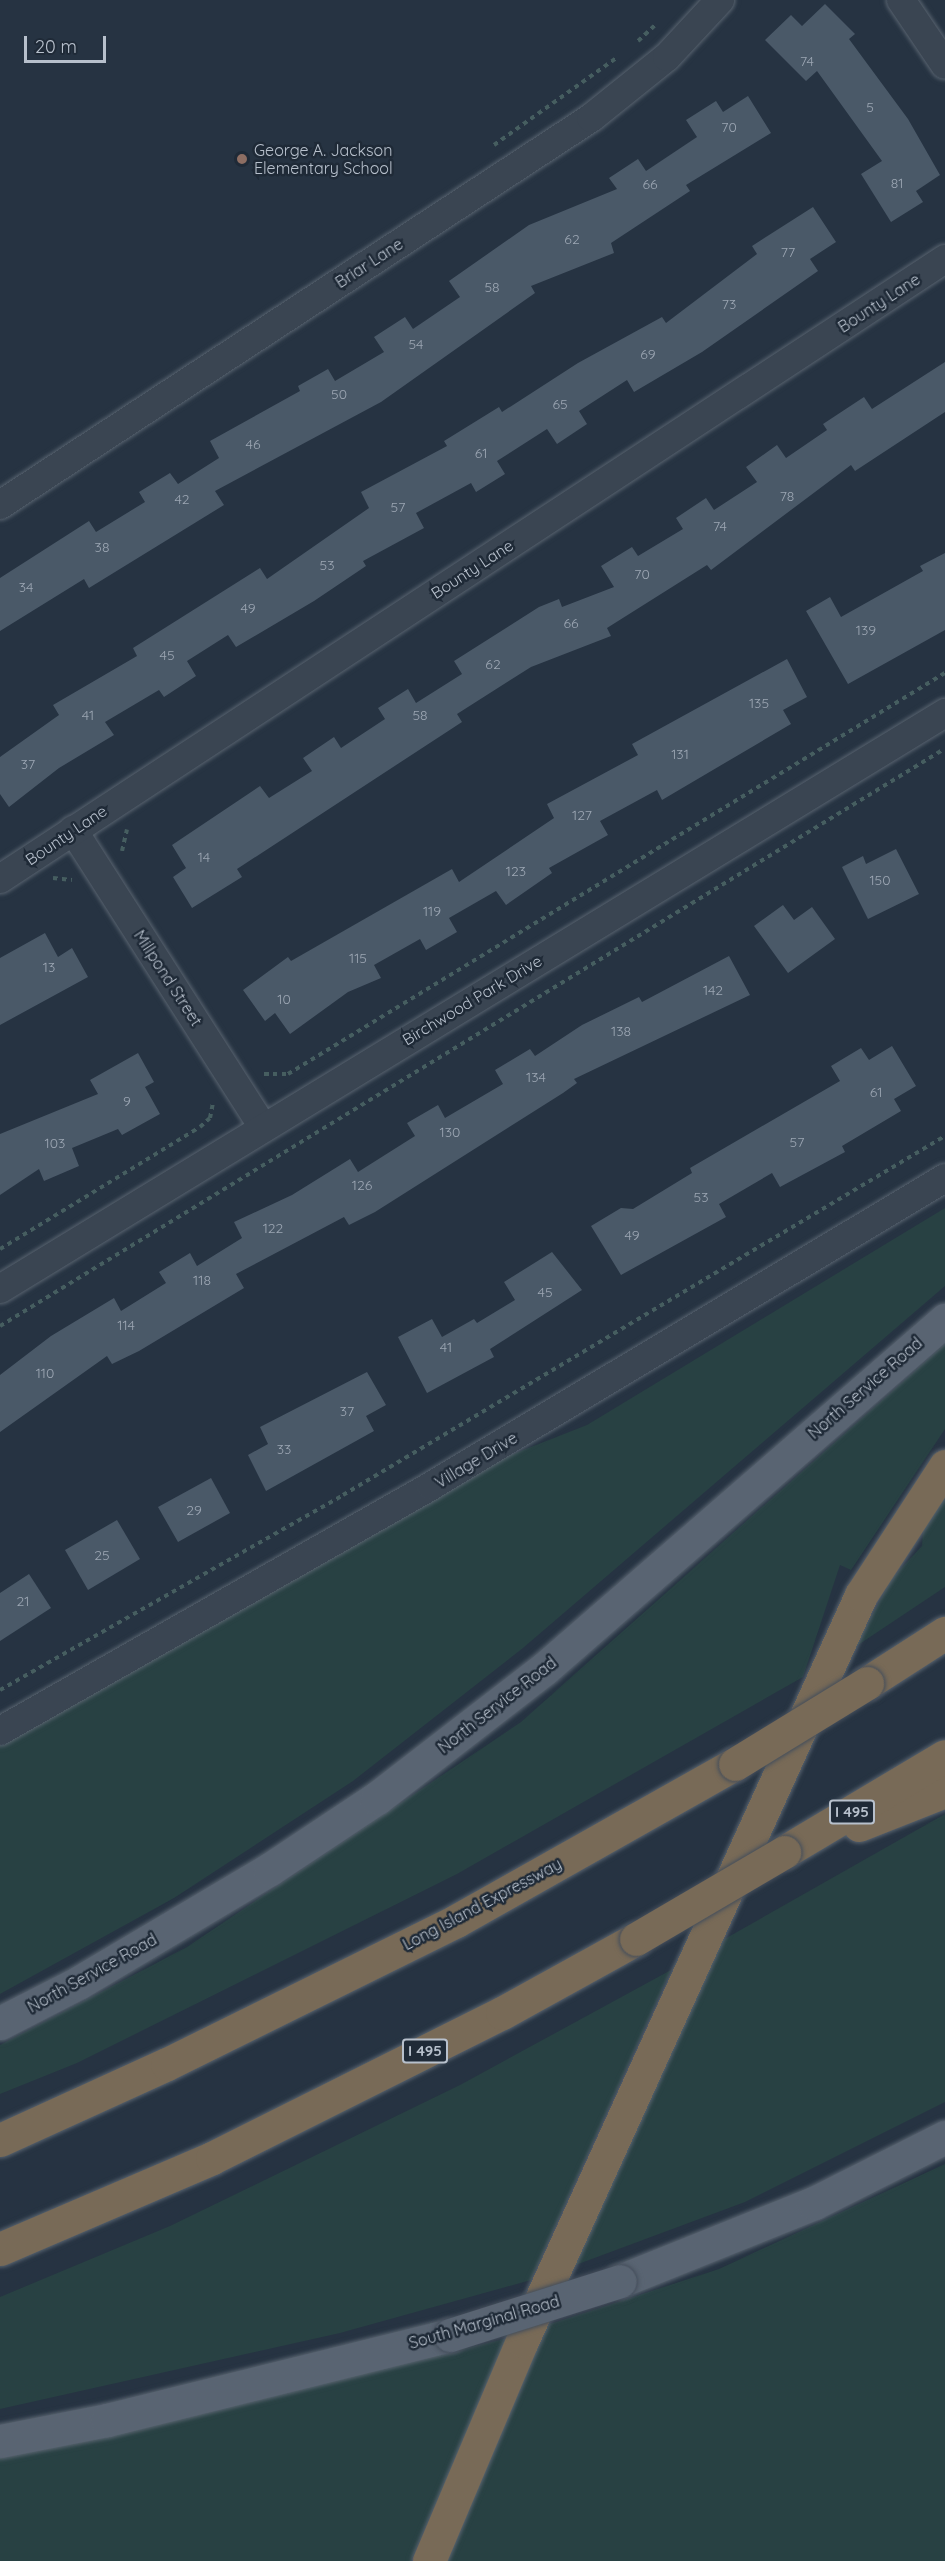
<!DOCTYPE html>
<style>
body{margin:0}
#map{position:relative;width:945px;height:2561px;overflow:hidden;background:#263342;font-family:Quicksand,sans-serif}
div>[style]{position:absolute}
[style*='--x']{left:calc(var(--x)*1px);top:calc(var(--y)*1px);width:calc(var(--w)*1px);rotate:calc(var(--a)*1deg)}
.green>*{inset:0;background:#284143}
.building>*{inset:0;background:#4a5968}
.path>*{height:4px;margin-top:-2px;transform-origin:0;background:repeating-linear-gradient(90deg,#465e60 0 4.5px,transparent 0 9px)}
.roads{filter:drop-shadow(0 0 2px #58636f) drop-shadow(0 0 2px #58636f)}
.minor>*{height:28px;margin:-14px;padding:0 14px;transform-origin:14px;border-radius:14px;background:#3a4552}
.major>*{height:33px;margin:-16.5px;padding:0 16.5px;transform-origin:16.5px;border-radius:16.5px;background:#596472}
.highway>*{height:33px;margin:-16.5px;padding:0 16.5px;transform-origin:16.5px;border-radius:16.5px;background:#786a57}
.bridges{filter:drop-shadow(0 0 2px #444e5b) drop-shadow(0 0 2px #444e5b)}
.major-bridge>*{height:33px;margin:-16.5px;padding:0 16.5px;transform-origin:16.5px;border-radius:16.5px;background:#596472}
.highway-bridge>*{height:33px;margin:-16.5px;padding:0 16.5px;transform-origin:16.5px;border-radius:16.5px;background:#786a57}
.dots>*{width:16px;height:16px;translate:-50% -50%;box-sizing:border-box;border:3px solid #1f2a37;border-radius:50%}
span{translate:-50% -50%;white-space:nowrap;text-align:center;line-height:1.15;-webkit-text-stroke:5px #1f2a37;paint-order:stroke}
.number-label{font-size:14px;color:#9ca6b3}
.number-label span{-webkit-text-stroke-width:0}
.shield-label span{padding:2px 4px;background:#1f2a37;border:2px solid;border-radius:4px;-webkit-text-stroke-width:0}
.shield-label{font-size:15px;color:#b7c0cc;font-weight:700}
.poi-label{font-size:16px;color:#b7c0cc}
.left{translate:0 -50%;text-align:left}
.street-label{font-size:16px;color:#b7c0cc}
.scale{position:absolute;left:24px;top:36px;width:82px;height:27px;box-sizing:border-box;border:3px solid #b7c0cc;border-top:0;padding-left:8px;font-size:18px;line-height:21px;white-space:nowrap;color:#b7c0cc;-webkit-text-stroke:4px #1f2a37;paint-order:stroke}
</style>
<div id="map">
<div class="green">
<div style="clip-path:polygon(945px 1208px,945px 1286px,523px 1648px,353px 1781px,174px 1898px,0 1994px,0 1731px,431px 1486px,587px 1425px)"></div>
<div style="clip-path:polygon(945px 1344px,945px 1429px,851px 1570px,840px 1565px,803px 1677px,457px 1874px,77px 2063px,0 2094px,0 2045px,187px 1947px,521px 1722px)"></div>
<div style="clip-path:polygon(945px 1486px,945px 1587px,855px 1647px,892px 1578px,922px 1546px,924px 1514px)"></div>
<div style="clip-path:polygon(945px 1814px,945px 2102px,745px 2202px,573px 2266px,714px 1945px)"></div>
<div style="clip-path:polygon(671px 1970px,531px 2280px,340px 2333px,0 2409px,0 2297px,170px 2226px,460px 2085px)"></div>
<div style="clip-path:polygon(945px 2164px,945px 2561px,446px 2561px,547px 2325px,719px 2269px)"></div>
<div style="clip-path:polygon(508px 2338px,411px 2561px,0 2561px,0 2458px)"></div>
</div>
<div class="building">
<div style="clip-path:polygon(825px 4px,855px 34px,849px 39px,908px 119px,940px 175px,916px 191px,923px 202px,891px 222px,861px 174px,882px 161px,817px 71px,806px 81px,765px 40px,791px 15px,802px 26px)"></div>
<div style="clip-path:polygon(748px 96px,771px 133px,686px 185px,690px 191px,611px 243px,614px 253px,531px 286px,535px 293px,381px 402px,215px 491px,224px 505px,89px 588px,84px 579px,0 631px,0 578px,89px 521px,96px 532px,145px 502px,139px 492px,170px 473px,178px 484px,219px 458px,210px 441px,300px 391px,298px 386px,328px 369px,335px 381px,384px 352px,374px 337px,405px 317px,413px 329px,460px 297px,449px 281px,529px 225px,617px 189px,609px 178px,638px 159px,646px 171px,697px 137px,686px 120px,716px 101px,723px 112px)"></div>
<div style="clip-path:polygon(813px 207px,836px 242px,810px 259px,818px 271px,702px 352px,634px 392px,627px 380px,579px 411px,587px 424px,557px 444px,547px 429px,497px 461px,505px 474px,476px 492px,471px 483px,416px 513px,424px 528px,363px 561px,366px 566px,314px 601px,236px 647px,228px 635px,187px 661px,196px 676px,164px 697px,159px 690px,105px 722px,114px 735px,59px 768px,9px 807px,0 794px,0 757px,59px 715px,53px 705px,137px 656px,133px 648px,260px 568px,267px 579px,369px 508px,361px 492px,447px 446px,444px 441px,499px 407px,502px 412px,578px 363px,662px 317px,666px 323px,757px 254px,752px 246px)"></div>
<div style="clip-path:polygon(945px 362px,945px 412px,855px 471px,851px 465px,711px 570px,707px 565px,607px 628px,611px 636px,531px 667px,457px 714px,462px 722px,237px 869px,242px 877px,192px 908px,173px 877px,186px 868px,172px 845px,260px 786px,269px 798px,312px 771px,303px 758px,334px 737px,341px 748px,385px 719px,378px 708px,408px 689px,416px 703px,462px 674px,454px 661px,539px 607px,559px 599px,562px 607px,614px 587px,601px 566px,632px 547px,638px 556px,683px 529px,676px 518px,706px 498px,714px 510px,757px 482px,746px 467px,777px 445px,786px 458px,827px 430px,823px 424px,864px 397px,872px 409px)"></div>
<div style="clip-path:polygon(945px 553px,945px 630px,848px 684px,806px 611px,830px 597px,841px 617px,923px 571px,920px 566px)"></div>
<div style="clip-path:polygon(787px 659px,807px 697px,783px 710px,791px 724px,662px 800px,657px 790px,600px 821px,608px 835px,549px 868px,552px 873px,506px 905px,496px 891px,449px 918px,457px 932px,426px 950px,420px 939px,374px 965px,381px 978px,348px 992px,290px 1034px,275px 1013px,265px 1021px,243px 990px,288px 957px,291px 961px,452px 869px,459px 882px,554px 818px,547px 804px,638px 755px,632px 744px)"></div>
<div style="clip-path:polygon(896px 849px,919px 894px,868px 919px,842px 867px,863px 856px,866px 864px)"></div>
<div style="clip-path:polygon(783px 905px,794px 920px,812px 907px,835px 939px,788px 973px,754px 926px)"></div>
<div style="clip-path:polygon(45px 933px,58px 957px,72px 948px,88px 977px,0 1025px,0 958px)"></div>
<div style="clip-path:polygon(729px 956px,750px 995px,574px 1079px,577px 1083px,563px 1093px,375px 1212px,349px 1225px,344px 1217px,236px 1274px,244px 1288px,139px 1351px,112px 1364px,107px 1356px,0 1432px,0 1375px,51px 1336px,114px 1298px,121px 1311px,166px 1283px,159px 1272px,190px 1253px,197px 1266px,242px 1238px,234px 1222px,292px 1195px,350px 1159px,358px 1172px,415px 1136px,407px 1123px,438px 1105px,445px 1118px,503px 1084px,495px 1070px,530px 1049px,535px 1056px,582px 1025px,639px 997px,642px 1002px)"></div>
<div style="clip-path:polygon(892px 1046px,916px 1086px,894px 1099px,901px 1111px,842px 1146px,845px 1152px,780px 1187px,772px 1173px,719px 1204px,726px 1217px,621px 1275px,591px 1226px,621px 1208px,633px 1209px,692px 1173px,690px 1168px,840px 1081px,831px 1066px,861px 1048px,869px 1060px)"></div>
<div style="clip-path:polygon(138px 1053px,154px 1082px,145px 1087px,160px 1114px,122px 1135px,118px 1129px,72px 1148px,79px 1166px,44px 1181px,39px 1169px,0 1195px,0 1134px,98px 1094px,90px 1080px)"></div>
<div style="clip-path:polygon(552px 1252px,582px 1290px,490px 1349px,494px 1357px,427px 1393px,398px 1337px,432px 1319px,442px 1337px,474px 1319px,477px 1323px,515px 1300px,504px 1282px)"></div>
<div style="clip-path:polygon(367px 1372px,386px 1405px,366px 1416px,374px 1431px,266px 1491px,248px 1455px,268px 1444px,260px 1427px)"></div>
<div style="clip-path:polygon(211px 1478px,230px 1513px,178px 1542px,158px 1507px)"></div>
<div style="clip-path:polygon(117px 1520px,140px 1559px,88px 1590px,65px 1550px)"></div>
<div style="clip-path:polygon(29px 1574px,51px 1608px,0 1641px,0 1593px)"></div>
</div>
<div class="path">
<div style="--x:638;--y:41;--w:25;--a:-43"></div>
<div style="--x:494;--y:145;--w:152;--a:-35.4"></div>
<div style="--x:122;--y:851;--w:22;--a:-77"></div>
<div style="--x:53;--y:878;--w:19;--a:6"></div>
<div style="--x:264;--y:1074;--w:24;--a:0"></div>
<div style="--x:288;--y:1074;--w:770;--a:-31.4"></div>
<div style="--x:0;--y:1249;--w:234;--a:-31.4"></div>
<div style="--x:200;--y:1127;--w:13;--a:-42"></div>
<div style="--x:210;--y:1118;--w:15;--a:-79"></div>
<div style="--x:0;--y:1326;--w:1106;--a:-31.43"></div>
<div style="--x:0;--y:1690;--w:395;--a:-29.6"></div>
<div style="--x:343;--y:1495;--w:701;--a:-30.81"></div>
</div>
<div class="roads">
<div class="minor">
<div style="--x:901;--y:0;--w:78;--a:55.9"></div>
<div style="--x:0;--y:505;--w:706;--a:-33.22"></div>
<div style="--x:591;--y:118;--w:97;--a:-38.8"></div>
<div style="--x:667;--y:57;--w:78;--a:-47.1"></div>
<div style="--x:73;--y:830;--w:353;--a:57.4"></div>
<div style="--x:0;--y:879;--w:1130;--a:-33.27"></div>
<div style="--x:0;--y:1289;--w:1107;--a:-31.36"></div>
<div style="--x:0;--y:1731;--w:496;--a:-29.6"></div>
<div style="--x:431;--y:1486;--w:599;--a:-30.93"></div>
</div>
<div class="major">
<div style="--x:0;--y:2023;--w:88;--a:-27.1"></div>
<div style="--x:78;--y:1983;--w:223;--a:-30.7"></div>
<div style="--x:270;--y:1869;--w:128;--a:-33.6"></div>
<div style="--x:377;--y:1798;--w:211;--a:-37.7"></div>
<div style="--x:544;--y:1669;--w:532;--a:-41.03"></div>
<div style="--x:620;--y:2281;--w:209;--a:-21.9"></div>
<div style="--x:814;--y:2203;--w:147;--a:-26.7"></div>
<div style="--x:0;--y:2441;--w:109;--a:-11.1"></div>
<div style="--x:107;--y:2420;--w:353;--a:-13.9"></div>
</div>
<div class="highway">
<div style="--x:867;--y:1683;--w:93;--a:-32.7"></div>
<div style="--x:859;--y:1825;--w:92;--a:-21.6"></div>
<div style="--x:784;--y:1852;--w:187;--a:-30.8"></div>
<div style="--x:0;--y:2140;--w:183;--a:-24.5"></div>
<div style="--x:167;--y:2064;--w:322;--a:-26.3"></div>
<div style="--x:456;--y:1921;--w:320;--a:-29.4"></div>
<div style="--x:0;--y:2249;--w:231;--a:-23.2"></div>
<div style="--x:212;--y:2158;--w:324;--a:-26.6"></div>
<div style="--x:502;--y:2013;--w:153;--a:-28.9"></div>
<div style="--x:429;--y:2561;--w:239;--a:-67.1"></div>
<div style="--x:522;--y:2341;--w:819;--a:-65.56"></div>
<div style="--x:861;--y:1595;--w:154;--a:-56.9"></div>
</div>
</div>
<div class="bridges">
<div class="major-bridge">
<div style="--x:450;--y:2335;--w:178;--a:-17.6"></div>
</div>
<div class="highway-bridge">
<div style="--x:735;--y:1764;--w:155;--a:-31.5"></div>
<div style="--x:636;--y:1939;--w:172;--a:-30.4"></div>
</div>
</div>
<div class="dots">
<div style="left:242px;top:159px;background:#8d6e63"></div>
</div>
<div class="number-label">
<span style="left:807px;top:61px">74</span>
<span style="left:870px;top:107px">5</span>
<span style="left:729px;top:127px">70</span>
<span style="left:897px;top:183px">81</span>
<span style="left:650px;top:184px">66</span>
<span style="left:572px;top:239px">62</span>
<span style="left:788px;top:252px">77</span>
<span style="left:492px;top:287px">58</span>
<span style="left:729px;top:304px">73</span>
<span style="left:416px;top:344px">54</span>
<span style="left:648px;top:354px">69</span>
<span style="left:339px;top:394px">50</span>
<span style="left:560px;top:404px">65</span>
<span style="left:253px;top:444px">46</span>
<span style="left:481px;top:453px">61</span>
<span style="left:787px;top:496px">78</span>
<span style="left:182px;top:499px">42</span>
<span style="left:398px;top:507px">57</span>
<span style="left:720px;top:526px">74</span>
<span style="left:102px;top:547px">38</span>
<span style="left:327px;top:565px">53</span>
<span style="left:642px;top:574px">70</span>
<span style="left:26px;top:587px">34</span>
<span style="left:248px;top:608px">49</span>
<span style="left:571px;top:623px">66</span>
<span style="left:866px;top:630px">139</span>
<span style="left:167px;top:655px">45</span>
<span style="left:493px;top:664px">62</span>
<span style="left:759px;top:703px">135</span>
<span style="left:88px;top:715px">41</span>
<span style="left:420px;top:715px">58</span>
<span style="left:680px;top:754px">131</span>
<span style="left:28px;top:764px">37</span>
<span style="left:582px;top:815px">127</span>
<span style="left:204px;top:857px">14</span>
<span style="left:516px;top:871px">123</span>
<span style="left:880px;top:880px">150</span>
<span style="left:432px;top:911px">119</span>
<span style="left:358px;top:958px">115</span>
<span style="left:49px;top:967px">13</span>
<span style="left:713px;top:990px">142</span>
<span style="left:284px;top:999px">10</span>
<span style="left:621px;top:1031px">138</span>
<span style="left:536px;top:1077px">134</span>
<span style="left:876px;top:1092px">61</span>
<span style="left:127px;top:1101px">9</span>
<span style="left:450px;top:1132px">130</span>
<span style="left:797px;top:1142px">57</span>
<span style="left:55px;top:1143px">103</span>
<span style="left:362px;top:1185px">126</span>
<span style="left:701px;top:1197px">53</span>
<span style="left:273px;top:1228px">122</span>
<span style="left:632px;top:1235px">49</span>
<span style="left:202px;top:1280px">118</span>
<span style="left:545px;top:1292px">45</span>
<span style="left:126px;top:1325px">114</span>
<span style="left:446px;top:1347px">41</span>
<span style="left:45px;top:1373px">110</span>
<span style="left:347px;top:1411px">37</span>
<span style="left:284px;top:1449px">33</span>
<span style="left:194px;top:1510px">29</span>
<span style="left:102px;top:1555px">25</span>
<span style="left:23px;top:1601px">21</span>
</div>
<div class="shield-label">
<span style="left:852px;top:1812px">I 495</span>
<span style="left:425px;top:2051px">I 495</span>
</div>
<div class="poi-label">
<span class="left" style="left:254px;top:159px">George A. Jackson<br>Elementary School</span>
</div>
<div class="street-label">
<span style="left:369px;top:263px;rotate:-33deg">Briar Lane</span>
<span style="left:879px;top:303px;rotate:-33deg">Bounty Lane</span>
<span style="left:472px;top:569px;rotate:-33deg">Bounty Lane</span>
<span style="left:66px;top:835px;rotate:-34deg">Bounty Lane</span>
<span style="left:168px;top:978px;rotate:57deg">Millpond Street</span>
<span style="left:472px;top:1000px;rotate:-31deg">Birchwood Park Drive</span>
<span style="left:865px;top:1388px;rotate:-41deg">North Service Road</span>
<span style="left:476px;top:1460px;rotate:-31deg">Village Drive</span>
<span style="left:497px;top:1705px;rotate:-38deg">North Service Road</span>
<span style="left:482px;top:1904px;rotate:-28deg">Long Island Expressway</span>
<span style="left:92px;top:1973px;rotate:-29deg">North Service Road</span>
<span style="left:484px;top:2322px;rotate:-16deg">South Marginal Road</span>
</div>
<div class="scale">20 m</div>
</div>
